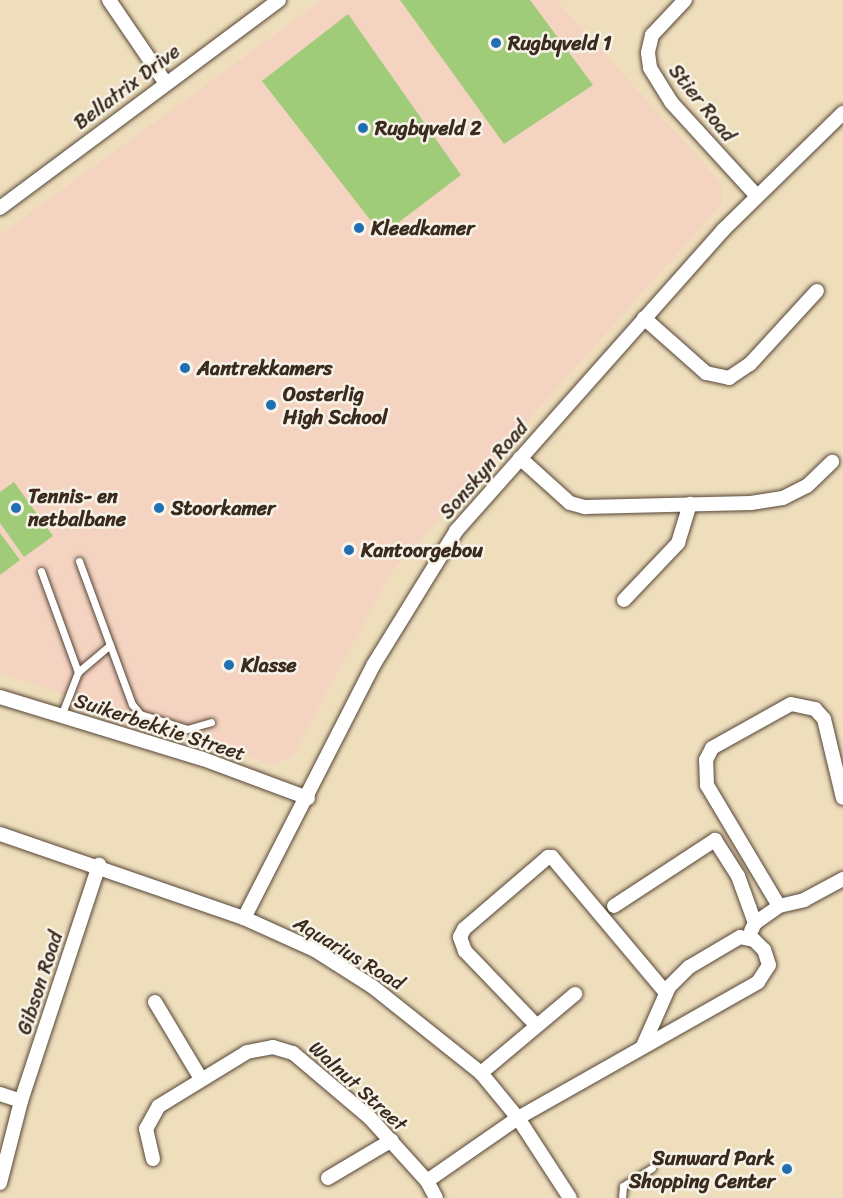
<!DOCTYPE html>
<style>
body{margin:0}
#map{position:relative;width:843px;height:1198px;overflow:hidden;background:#eedebc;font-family:Sriracha,sans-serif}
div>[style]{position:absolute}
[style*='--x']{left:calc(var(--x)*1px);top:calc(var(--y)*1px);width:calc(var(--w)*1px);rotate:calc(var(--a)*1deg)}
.built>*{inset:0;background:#f4d3c1}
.green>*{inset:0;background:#a0cc7a}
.roads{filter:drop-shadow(0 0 2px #564536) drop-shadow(0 0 2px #564536)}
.service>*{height:7px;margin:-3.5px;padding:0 3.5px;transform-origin:3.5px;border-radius:3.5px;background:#fff}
.minor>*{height:14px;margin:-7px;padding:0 7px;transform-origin:7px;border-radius:7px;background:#fff}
.dots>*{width:16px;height:16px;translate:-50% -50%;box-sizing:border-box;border:3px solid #f7f3e8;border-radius:50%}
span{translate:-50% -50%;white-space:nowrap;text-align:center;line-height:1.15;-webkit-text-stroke:5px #f7f3e8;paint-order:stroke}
.poi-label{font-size:20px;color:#3b2a1e;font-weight:700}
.left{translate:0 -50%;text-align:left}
.right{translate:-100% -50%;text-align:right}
.street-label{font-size:20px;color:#3b2a1e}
</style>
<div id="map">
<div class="built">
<div style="clip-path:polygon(322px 0,556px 0,721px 183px,722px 204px,390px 574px,293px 756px,273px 765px,0 673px,0 235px)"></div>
</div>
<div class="green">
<div style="clip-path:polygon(400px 0,530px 0,593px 85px,504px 144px)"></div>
<div style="clip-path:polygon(348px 14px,461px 175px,382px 235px,262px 81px)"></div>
<div style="clip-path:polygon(14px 482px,53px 536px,24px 557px,0 523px,0 492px)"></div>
<div style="clip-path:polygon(0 533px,20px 560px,0 575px)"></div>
</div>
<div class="roads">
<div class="service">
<div style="--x:79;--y:561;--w:153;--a:69.7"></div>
<div style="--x:132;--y:704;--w:13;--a:51"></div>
<div style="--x:140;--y:714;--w:49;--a:17.7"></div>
<div style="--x:187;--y:729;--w:25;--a:-16"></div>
<div style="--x:41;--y:571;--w:108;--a:69.9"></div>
<div style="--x:61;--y:716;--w:47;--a:-68.9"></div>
<div style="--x:78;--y:672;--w:42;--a:-40.2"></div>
<div style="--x:622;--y:1198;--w:12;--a:-85"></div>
<div style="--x:623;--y:1186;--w:34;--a:-32"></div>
</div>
<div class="minor">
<div style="--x:109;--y:0;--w:99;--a:55.7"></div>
<div style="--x:685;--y:0;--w:48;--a:133.3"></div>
<div style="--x:652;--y:35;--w:18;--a:103"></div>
<div style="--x:648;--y:53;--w:15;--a:82"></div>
<div style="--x:650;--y:68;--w:40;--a:58"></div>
<div style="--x:671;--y:102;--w:126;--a:47.6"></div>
<div style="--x:0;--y:208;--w:348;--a:-36.7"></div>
<div style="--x:644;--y:318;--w:83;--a:41.6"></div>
<div style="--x:706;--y:373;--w:24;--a:12"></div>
<div style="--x:729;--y:378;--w:25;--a:-34"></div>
<div style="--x:750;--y:364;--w:99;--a:-47.5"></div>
<div style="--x:520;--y:458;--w:67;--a:42"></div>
<div style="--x:570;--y:503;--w:16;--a:15"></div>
<div style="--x:585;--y:507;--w:166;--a:-1.4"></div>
<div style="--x:751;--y:503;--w:32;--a:-9"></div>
<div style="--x:783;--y:498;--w:27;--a:-27"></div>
<div style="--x:807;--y:486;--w:35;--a:-44"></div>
<div style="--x:624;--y:600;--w:79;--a:-46.5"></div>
<div style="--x:678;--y:543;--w:41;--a:-72.9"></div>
<div style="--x:0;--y:697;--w:212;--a:17"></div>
<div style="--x:203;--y:759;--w:112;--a:20.4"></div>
<div style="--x:0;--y:834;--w:258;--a:19"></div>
<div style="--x:244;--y:918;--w:78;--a:24.3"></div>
<div style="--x:315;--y:950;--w:69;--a:32.5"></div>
<div style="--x:373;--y:987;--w:138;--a:38.5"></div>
<div style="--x:481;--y:1073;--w:58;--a:50.6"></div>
<div style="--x:518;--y:1118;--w:95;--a:57"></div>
<div style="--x:614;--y:906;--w:121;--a:-33.2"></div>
<div style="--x:715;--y:840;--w:43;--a:57.4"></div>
<div style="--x:738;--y:876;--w:50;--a:70.1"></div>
<div style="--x:779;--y:906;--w:141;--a:-120.8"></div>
<div style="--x:707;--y:785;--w:25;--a:-92"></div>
<div style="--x:706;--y:760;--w:13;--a:-63"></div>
<div style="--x:712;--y:748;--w:90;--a:-29.1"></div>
<div style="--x:791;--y:704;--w:25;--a:12"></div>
<div style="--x:815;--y:709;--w:13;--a:48"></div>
<div style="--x:824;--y:719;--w:81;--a:76.5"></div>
<div style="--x:244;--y:918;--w:285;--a:-62.9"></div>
<div style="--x:374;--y:664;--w:156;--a:-58.3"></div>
<div style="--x:456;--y:531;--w:402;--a:-48.4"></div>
<div style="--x:723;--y:230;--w:168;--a:-44.3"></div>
<div style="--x:751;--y:931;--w:9;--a:-63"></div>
<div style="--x:755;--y:923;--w:29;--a:-35"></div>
<div style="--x:779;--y:906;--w:26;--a:-13"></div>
<div style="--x:804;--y:900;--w:44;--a:-28.3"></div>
<div style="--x:155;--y:1002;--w:90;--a:59.1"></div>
<div style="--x:536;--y:1025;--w:103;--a:-133.8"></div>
<div style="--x:465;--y:951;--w:15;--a:-110"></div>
<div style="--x:460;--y:937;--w:9;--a:-63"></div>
<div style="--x:464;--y:929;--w:111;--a:-40.6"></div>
<div style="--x:548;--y:857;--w:4;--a:0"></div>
<div style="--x:552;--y:857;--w:177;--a:50"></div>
<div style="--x:481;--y:1073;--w:123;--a:-40"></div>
<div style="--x:0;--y:1094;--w:22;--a:18"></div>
<div style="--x:153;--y:1159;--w:31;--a:-103"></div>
<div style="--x:146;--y:1129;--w:26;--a:-61"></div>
<div style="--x:159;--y:1106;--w:103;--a:-31.5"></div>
<div style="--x:247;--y:1052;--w:26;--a:-11"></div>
<div style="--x:273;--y:1047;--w:21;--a:17"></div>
<div style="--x:293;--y:1053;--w:101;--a:40.2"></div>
<div style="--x:370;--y:1118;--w:85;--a:47.9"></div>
<div style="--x:427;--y:1181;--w:19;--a:62"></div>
<div style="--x:328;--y:1178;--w:74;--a:-30.7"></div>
<div style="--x:427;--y:1181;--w:111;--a:-34.7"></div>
<div style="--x:518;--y:1118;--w:276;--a:-29.5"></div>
<div style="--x:758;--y:982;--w:20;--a:-57"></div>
<div style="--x:769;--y:965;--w:16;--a:-108"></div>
<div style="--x:764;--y:950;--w:14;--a:-135"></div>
<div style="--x:754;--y:940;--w:14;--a:-168"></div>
<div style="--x:740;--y:937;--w:59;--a:149.5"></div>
<div style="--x:689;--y:967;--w:28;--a:135"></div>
<div style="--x:669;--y:987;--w:64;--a:113.8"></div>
<div style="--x:0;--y:1183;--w:85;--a:-75.6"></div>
<div style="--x:21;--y:1101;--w:249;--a:-71.7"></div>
</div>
</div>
<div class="dots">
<div style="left:496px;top:43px;background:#1f6fb2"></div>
<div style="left:363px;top:128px;background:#1f6fb2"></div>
<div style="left:359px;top:228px;background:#1f6fb2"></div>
<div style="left:185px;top:368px;background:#1f6fb2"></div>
<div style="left:271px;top:405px;background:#1f6fb2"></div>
<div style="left:16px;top:508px;background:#1f6fb2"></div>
<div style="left:159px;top:508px;background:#1f6fb2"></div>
<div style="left:349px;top:550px;background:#1f6fb2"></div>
<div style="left:229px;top:665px;background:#1f6fb2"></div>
<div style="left:787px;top:1169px;background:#1f6fb2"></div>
</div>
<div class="poi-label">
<span class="left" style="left:508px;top:43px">Rugbyveld 1</span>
<span class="left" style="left:375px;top:128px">Rugbyveld 2</span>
<span class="left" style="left:371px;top:228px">Kleedkamer</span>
<span class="left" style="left:197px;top:368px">Aantrekkamers</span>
<span class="left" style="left:283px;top:406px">Oosterlig<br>High School</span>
<span class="left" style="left:28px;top:508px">Tennis- en<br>netbalbane</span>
<span class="left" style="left:171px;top:508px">Stoorkamer</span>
<span class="left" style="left:361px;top:550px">Kantoorgebou</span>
<span class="left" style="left:241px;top:665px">Klasse</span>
<span class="right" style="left:775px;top:1170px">Sunward Park<br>Shopping Center</span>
</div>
<div class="street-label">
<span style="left:127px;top:87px;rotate:-37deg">Bellatrix Drive</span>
<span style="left:702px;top:103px;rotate:51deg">Stier Road</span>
<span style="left:484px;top:470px;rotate:-49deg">Sonskyn Road</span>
<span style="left:160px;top:727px;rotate:18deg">Suikerbekkie Street</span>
<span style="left:349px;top:953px;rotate:31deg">Aquarius Road</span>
<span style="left:40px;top:983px;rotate:-72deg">Gibson Road</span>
<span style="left:358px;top:1086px;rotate:42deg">Walnut Street</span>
</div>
</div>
